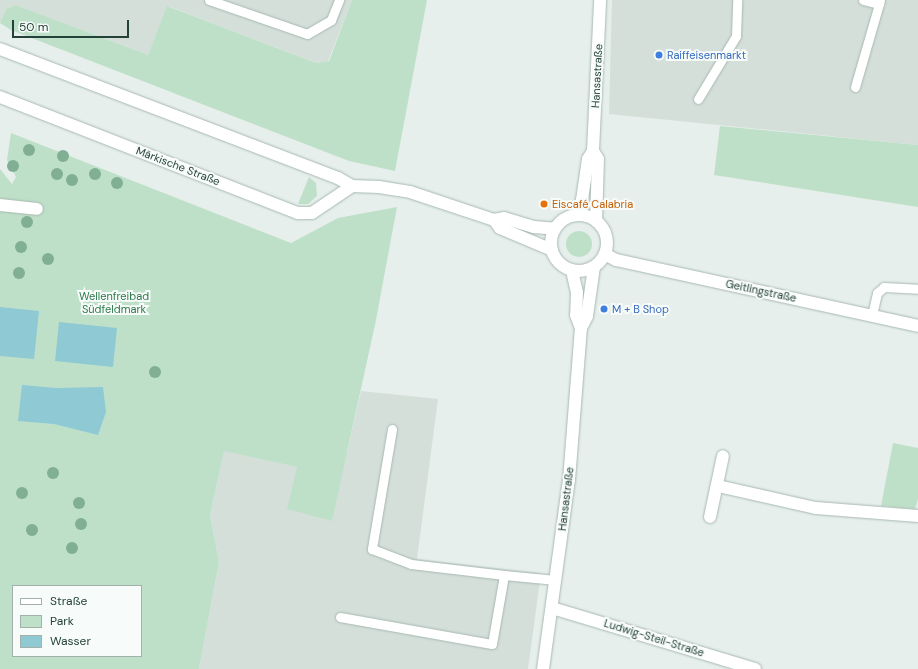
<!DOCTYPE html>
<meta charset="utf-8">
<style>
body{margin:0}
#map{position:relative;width:918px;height:669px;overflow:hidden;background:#e6efeb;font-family:"DM Sans",sans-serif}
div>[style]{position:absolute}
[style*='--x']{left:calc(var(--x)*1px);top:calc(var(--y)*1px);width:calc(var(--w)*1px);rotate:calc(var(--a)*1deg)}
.built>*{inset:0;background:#d4dfda}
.green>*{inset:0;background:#bfe0c8}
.round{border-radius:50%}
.water>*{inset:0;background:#8ec9d4}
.roads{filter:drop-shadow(0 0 1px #a8b8b2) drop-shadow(0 0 1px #a8b8b2)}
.service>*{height:9px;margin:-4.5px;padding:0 4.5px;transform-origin:4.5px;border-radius:4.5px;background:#fff}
.pedestrian>*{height:12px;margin:-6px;padding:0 6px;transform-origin:6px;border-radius:6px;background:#fff}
.minor>*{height:12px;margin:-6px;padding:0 6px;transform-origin:6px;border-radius:6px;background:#fff}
.tertiary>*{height:12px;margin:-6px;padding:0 6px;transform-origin:6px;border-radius:6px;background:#fff}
.tertiary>.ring{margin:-6px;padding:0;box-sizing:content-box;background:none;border:12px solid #fff;border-radius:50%}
.trees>*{width:12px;height:12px;margin:-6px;border-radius:50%;background:#80af93}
.dots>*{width:11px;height:11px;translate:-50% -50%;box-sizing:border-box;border:2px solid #f7fbf9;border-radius:50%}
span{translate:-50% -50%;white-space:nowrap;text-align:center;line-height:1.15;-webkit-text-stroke:4px #f7fbf9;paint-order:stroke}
.shop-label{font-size:11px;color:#366cbe}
.left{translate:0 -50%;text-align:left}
.street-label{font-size:11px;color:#24423a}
.food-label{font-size:11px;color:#c56008}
.park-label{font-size:11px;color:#2d7a4b}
.legend{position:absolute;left:12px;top:585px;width:130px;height:72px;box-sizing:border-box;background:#f7fbf9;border:1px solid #a3b1ad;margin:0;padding:5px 7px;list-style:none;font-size:12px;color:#24423a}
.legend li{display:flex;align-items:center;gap:8px;height:20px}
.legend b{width:20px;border:1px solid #a3b1ad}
.scale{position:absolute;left:12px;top:20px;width:117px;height:18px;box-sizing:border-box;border:2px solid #24423a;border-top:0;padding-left:5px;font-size:12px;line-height:14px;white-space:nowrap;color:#24423a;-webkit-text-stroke:3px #f7fbf9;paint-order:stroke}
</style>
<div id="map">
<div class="built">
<div style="clip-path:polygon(0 0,352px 0,328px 61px,316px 63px,168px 6px,148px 55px,16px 5px,6px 9px,0 23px)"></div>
<div style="clip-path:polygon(612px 0,918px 0,918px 145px,609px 114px)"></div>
<div style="clip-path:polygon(361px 391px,438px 399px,417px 559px,541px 573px,528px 669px,199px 669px,219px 562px,210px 515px,224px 450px,297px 467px,347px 453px)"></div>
</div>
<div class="green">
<div style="clip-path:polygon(352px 0,427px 0,395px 171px,349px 161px,11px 30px,0 23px,6px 9px,16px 5px,148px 55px,167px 6px,316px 63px,329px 61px)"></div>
<div style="clip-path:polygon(720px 126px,918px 145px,918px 207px,714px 175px)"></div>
<div style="clip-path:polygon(evenodd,11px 133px,291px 243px,338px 218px,397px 207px,376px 320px,332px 521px,287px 509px,297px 467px,224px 451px,210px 515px,219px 562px,199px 669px,0 669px,0 169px,12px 184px,16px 177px,7px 160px,11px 133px,13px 586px,141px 586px,141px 656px,13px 656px,13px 586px)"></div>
<div style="clip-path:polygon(309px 177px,316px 183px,317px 196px,308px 204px,298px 204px)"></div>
<div class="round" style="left:566px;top:231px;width:26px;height:26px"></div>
<div style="clip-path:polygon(893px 443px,918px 448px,918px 499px,915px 509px,881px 506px)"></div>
</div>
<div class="water">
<div style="clip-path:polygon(0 307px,39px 311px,34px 359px,0 356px)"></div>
<div style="clip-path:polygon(59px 322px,117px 328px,113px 367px,55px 361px)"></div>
<div style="clip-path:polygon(22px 385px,56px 388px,103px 387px,106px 412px,98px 435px,54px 424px,18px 421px)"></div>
</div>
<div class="roads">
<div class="service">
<div style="--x:209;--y:0;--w:104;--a:19.1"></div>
<div style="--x:307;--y:34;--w:28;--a:-30"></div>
<div style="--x:331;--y:20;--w:22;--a:-68"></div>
<div style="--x:863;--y:0;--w:16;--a:14"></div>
<div style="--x:879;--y:4;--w:4;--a:-76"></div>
<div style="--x:855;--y:87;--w:86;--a:-73.9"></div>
<div style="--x:698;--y:99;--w:74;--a:-58.9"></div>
<div style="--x:736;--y:36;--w:36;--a:-88"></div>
<div style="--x:872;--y:315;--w:23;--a:-77"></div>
<div style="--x:877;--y:293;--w:9;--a:-41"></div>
<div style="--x:884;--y:287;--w:34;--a:3"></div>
<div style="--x:392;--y:429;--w:122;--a:99.5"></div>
<div style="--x:372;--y:549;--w:42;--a:21"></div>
<div style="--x:411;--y:564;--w:94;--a:6.7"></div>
<div style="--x:340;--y:617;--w:154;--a:10.1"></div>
<div style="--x:492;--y:644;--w:70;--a:-80.1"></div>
<div style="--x:504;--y:575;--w:52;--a:5.5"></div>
</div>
<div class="pedestrian">
<div style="--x:0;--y:205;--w:37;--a:6"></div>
</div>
<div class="minor">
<div style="--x:0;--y:49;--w:362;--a:20.9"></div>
<div style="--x:338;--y:178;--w:16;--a:30"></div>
<div style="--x:352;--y:186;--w:27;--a:2"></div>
<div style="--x:379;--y:187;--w:31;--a:9"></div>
<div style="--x:410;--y:192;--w:89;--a:18.4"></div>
<div style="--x:494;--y:220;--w:10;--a:-11"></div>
<div style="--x:504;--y:218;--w:31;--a:17"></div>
<div style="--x:534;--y:227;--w:21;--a:5"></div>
<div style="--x:0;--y:97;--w:320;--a:21.3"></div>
<div style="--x:298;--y:213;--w:14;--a:0"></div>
<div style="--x:312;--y:213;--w:48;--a:-34"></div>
<div style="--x:494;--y:220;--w:10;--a:53"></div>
<div style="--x:500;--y:228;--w:56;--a:22.9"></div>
<div style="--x:605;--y:254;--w:13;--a:29"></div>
<div style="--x:616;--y:260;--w:309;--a:12.3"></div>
<div style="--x:718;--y:486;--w:100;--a:12.7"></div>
<div style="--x:816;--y:508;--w:102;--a:4.5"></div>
<div style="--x:710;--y:517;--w:62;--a:-78"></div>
<div style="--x:552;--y:608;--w:212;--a:16.7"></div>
</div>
<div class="tertiary">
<div style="--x:593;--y:151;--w:9;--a:58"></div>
<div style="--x:598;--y:159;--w:62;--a:91.8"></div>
<div style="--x:577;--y:215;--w:16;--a:-72"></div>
<div style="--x:582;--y:200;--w:41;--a:-81.7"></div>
<div style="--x:588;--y:159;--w:9;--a:-58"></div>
<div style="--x:593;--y:151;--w:151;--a:-87.3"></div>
<div class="ring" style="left:551px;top:215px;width:44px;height:44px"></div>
<div style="--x:572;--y:271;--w:22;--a:77"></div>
<div style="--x:577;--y:292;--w:23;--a:92"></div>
<div style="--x:576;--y:315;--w:14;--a:69"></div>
<div style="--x:543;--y:669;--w:191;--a:-82.2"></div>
<div style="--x:569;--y:480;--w:152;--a:-85.5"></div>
<div style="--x:581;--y:328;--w:13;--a:-63"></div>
<div style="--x:587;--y:316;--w:49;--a:-81.9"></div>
</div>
</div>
<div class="trees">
<div style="left:29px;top:150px"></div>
<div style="left:63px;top:156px"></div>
<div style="left:13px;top:166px"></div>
<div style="left:57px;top:174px"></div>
<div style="left:95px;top:174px"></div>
<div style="left:72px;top:180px"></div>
<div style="left:117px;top:183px"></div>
<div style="left:27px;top:222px"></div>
<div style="left:21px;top:247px"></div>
<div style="left:48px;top:259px"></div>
<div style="left:19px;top:273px"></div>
<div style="left:155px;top:372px"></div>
<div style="left:53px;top:473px"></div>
<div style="left:22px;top:493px"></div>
<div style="left:79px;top:503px"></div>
<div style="left:81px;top:524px"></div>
<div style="left:32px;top:530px"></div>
<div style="left:72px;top:548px"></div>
</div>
<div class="dots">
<div style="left:659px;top:55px;background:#3f7fe0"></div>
<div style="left:544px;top:204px;background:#e8710a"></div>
<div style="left:604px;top:309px;background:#3f7fe0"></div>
</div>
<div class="shop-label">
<span class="left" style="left:667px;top:55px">Raiffeisenmarkt</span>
<span class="left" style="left:612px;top:309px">M + B Shop</span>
</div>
<div class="street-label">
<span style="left:597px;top:76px;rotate:-87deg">Hansastraße</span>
<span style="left:178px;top:166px;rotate:21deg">Märkische Straße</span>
<span style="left:761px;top:291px;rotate:12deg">Geitlingstraße</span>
<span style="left:566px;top:499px;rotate:-83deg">Hansastraße</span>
<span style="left:654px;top:638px;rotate:17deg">Ludwig-Steil-Straße</span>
</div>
<div class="food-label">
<span class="left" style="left:552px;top:204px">Eiscafé Calabria</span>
</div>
<div class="park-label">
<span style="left:114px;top:303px">Wellenfreibad<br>Südfeldmark</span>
</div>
<ul class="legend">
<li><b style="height:5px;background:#fff"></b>Straße</li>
<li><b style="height:11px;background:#bfe0c8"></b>Park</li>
<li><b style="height:11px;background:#8ec9d4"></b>Wasser</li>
</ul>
<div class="scale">50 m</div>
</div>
